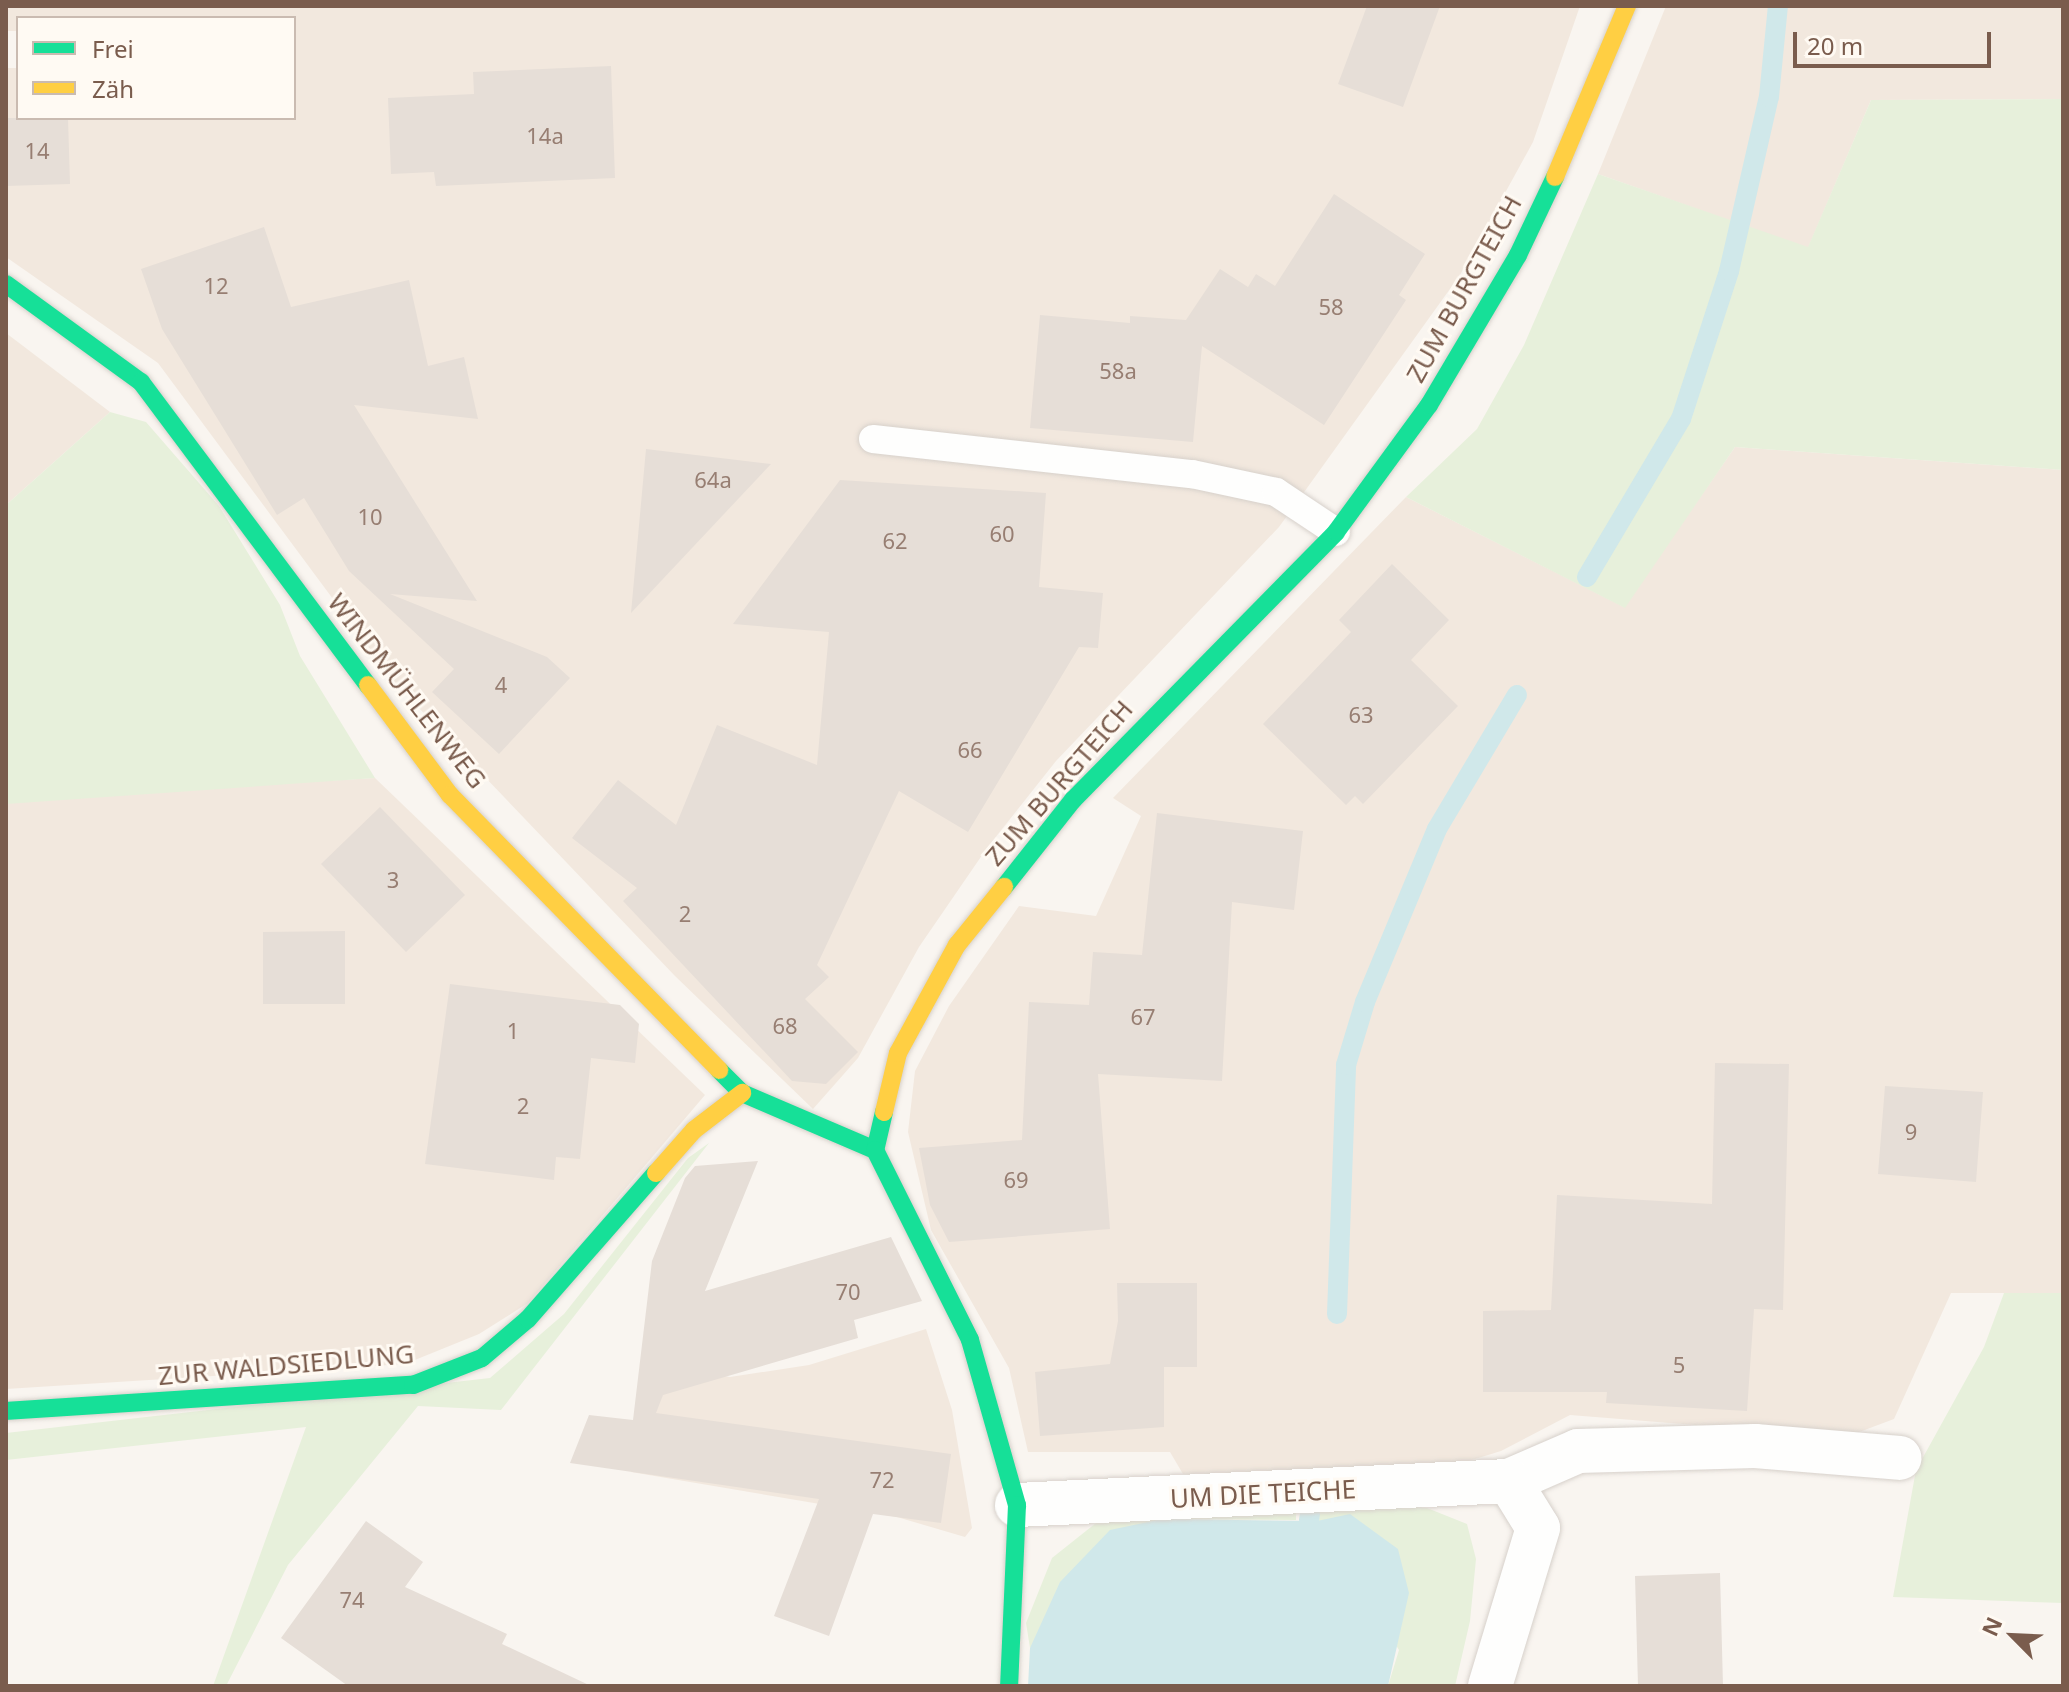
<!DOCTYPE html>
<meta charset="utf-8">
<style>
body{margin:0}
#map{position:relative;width:2069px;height:1692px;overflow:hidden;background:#f9f5f0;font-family:"Noto Sans",sans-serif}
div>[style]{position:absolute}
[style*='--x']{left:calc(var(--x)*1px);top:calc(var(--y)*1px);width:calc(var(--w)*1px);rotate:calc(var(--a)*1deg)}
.residential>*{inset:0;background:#f2e8de}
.green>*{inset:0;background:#e7f0db}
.water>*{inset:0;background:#d0e8ea}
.stream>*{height:20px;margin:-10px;padding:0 10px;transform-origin:10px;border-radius:10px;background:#d0e8ea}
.building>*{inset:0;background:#e6ded7}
.roads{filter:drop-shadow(0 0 2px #d7d1cb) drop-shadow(0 0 2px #d7d1cb)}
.lane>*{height:28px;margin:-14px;padding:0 14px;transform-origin:14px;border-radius:14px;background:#fefefd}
.street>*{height:44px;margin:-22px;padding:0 22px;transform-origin:22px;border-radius:22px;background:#fefefd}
.fast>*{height:18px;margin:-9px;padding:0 9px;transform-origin:9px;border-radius:9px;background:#16e098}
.slow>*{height:18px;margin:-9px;padding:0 9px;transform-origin:9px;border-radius:9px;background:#ffcf43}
span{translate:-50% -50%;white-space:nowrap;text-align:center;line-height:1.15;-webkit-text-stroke:6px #fffaf3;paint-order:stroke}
.number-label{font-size:22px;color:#977e72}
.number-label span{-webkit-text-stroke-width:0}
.street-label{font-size:26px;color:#7a5c4d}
.frame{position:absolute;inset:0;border:8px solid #7a5c4d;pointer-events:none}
.legend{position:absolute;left:16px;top:16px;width:280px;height:104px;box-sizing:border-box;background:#fffaf3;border:2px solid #cabbb1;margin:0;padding:10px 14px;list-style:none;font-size:24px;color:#7a5c4d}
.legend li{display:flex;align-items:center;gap:16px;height:40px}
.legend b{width:40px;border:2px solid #cabbb1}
.north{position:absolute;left:1973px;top:1596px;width:80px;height:80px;-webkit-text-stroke:6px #fffaf3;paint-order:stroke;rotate:294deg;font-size:22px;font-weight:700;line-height:32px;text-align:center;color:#7a5c4d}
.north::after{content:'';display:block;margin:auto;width:28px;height:36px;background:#7a5c4d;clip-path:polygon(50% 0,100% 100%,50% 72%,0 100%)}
.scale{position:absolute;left:1793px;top:32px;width:198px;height:36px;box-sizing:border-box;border:4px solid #7a5c4d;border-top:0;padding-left:10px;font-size:24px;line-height:28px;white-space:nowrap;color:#7a5c4d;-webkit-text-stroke:6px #fffaf3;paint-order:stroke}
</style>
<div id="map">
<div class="residential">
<div style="clip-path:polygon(6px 6px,1580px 6px,1533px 142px,1460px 275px,1279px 527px,1056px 761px,987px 848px,919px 947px,858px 1058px,813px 1109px,675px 976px,396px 684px,158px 363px,6px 257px,6px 68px,18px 68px,18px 118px,294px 118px,294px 18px,18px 18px,18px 31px,6px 31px)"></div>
<div style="clip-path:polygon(1666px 6px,2063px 6px,2063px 99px,1871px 100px,1808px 248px,1598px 174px)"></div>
<div style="clip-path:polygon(6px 333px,110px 412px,6px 505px)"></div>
<div style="clip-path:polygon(1735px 447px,2063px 470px,2063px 1293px,1951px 1293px,1894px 1419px,1846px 1437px,1570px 1415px,1501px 1451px,1433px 1472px,1183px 1474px,1170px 1452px,1028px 1452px,1009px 1368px,931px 1230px,908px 1132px,915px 1071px,949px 1006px,1019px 906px,1096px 916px,1141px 816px,1113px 798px,1406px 497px,1624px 607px)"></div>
<div style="clip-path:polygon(375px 778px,705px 1095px,528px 1303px,479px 1334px,405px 1364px,6px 1389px,6px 799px)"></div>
<div style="clip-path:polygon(926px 1329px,952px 1410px,972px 1528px,965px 1537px,897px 1517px,631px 1472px,647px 1363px,730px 1377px,809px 1365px)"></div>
</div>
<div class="green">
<div style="clip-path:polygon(2063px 99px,2063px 470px,1735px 447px,1625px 608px,1406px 497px,1477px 429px,1524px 345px,1598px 174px,1808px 247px,1871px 100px)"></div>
<div style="clip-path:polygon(110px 412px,146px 422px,219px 506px,280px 605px,300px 656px,375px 778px,6px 804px,6px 505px)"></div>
<div style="clip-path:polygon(709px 1143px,501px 1410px,418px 1406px,288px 1565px,226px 1686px,213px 1686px,306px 1427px,6px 1460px,6px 1433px,490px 1378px,564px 1314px,688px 1158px)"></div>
<div style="clip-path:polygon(2004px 1293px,2063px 1293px,2063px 1603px,1893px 1597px,1916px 1470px,1984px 1347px)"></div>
<div style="clip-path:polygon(1347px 1501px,1427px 1508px,1467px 1524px,1476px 1559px,1470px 1621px,1455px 1686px,1388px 1686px,1399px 1650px,1317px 1521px,1319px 1505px)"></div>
<div style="clip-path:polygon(1173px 1503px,1296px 1503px,1296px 1520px,1162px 1519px,1030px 1648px,1026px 1623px,1052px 1558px,1096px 1523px)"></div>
</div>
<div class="water">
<div style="clip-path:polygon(1350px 1514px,1398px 1549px,1409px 1593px,1388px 1686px,1028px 1686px,1030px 1648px,1060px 1582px,1110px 1530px,1162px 1519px,1317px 1521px)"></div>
</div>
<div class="stream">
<div style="--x:1587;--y:577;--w:184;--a:-59.3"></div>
<div style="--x:1681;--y:419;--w:156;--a:-72"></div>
<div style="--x:1729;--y:271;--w:179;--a:-77.1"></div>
<div style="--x:1769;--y:97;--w:91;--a:-84.4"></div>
<div style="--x:1337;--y:1314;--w:249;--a:-87.9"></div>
<div style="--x:1346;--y:1065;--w:66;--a:-73.2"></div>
<div style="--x:1365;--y:1002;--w:187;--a:-67.4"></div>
<div style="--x:1437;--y:829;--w:156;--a:-59.2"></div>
<div style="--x:1309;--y:1520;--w:6;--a:-81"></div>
</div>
<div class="building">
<div style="clip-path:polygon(1367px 6px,1440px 6px,1403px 107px,1338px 84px)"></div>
<div style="clip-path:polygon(611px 66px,615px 178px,436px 186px,434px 172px,391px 174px,388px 98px,474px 94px,473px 72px)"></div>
<div style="clip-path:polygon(6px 118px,68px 118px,70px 184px,6px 186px)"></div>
<div style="clip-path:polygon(1334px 194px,1425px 254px,1399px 295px,1406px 300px,1324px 425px,1202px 346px,1193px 442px,1030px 428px,1040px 315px,1130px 323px,1130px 316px,1186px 320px,1220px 269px,1248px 287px,1256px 274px,1275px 286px)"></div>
<div style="clip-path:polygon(264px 227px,291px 307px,409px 280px,428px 366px,464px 357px,478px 419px,354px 405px,477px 601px,390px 594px,547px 657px,570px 678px,499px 754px,432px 692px,454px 669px,349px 571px,304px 498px,277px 515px,162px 329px,141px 269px)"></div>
<div style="clip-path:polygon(646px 449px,771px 464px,631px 613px)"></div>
<div style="clip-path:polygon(840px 480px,1046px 493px,1039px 587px,1103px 593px,1098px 648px,1079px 647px,968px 832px,899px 791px,817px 965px,829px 977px,805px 999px,858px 1052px,826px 1084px,792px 1081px,623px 901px,637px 888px,572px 838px,618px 780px,676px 825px,717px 725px,817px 765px,829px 632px,733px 624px)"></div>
<div style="clip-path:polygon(1392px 564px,1449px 620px,1411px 660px,1458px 706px,1363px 804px,1355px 796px,1346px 805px,1263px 724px,1351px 632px,1339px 620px)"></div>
<div style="clip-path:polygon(380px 807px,465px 895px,406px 952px,321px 864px)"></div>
<div style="clip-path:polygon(1157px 813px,1303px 831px,1294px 910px,1232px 902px,1222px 1081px,1098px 1074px,1110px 1229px,949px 1242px,930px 1205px,919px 1148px,1022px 1140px,1029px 1002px,1089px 1005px,1093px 952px,1142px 955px)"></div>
<div style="clip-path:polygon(345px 931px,345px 1004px,263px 1004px,263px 932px)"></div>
<div style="clip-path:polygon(450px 984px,620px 1005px,639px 1024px,635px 1063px,591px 1058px,580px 1159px,556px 1157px,554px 1180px,425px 1164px)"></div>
<div style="clip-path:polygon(1715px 1063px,1789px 1064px,1783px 1310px,1754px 1309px,1747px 1411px,1606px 1403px,1607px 1392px,1483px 1392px,1483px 1311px,1551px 1310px,1557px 1195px,1712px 1204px)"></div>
<div style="clip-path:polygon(1885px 1086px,1983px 1092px,1976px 1182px,1878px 1174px)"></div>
<div style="clip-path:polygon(758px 1161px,705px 1291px,891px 1237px,922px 1301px,854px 1320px,858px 1338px,663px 1395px,656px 1413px,951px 1454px,941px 1523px,873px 1514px,829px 1636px,774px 1616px,819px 1499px,570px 1463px,589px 1415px,633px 1420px,652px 1261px,685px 1178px,695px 1166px)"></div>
<div style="clip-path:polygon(1117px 1283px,1197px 1283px,1197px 1367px,1164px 1367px,1164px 1427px,1040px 1436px,1035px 1372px,1110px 1364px,1118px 1321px)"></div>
<div style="clip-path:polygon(366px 1521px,423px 1562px,405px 1587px,507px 1634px,502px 1644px,591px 1686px,348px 1686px,281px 1638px)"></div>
<div style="clip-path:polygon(1720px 1573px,1723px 1686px,1638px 1686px,1635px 1576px)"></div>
</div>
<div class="roads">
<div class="lane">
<div style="--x:873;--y:439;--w:321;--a:6.3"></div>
<div style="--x:1192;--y:474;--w:86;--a:12.1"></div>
<div style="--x:1276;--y:492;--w:72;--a:33.7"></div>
</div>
<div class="street">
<div style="--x:1509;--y:1481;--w:75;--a:-23.5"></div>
<div style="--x:1578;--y:1451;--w:177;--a:-1.6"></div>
<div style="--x:1755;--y:1446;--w:145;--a:4.7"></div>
<div style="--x:1017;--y:1505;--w:493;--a:-2.8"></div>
<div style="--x:1509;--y:1481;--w:55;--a:58.3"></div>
<div style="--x:1538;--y:1528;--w:165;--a:106.9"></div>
</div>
<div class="fast">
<div style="--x:6;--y:284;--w:167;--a:36"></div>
<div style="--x:141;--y:382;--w:379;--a:53.2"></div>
<div style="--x:1004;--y:887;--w:111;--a:-51.6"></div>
<div style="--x:1073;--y:800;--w:375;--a:-45.5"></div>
<div style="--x:1336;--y:532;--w:157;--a:-53.8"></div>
<div style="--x:1429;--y:405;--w:174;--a:-59.3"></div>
<div style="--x:1518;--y:255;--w:86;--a:-64.6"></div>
<div style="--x:719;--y:1070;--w:33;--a:45"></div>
<div style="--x:742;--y:1093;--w:145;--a:23.2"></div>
<div style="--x:884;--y:1112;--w:39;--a:103"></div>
<div style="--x:875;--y:1150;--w:212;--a:63.4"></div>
<div style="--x:970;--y:1340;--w:172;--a:74.1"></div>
<div style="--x:1017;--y:1505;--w:181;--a:92.5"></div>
<div style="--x:6;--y:1411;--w:408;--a:-3.7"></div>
<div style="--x:413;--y:1385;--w:74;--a:-21.4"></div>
<div style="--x:482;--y:1358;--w:60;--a:-40.3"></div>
<div style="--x:528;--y:1319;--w:194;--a:-48.8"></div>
</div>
<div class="slow">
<div style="--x:1555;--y:177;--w:186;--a:-67.2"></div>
<div style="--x:368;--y:685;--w:137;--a:53.3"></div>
<div style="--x:450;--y:795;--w:385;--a:45.6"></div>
<div style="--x:884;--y:1112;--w:61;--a:-76.7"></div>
<div style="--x:898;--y:1053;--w:123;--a:-61.4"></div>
<div style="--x:957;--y:945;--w:75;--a:-51"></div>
<div style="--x:656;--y:1173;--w:57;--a:-48.5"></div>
<div style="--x:694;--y:1130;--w:61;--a:-37.6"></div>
</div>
</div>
<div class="number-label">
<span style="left:545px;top:136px">14a</span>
<span style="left:37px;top:151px">14</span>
<span style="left:216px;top:286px">12</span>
<span style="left:1331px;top:307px">58</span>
<span style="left:1118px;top:371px">58a</span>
<span style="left:713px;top:480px">64a</span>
<span style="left:370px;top:517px">10</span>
<span style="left:1002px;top:534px">60</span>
<span style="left:895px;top:541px">62</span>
<span style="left:501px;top:685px">4</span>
<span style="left:1361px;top:715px">63</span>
<span style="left:970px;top:750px">66</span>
<span style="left:393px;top:880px">3</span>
<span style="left:685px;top:914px">2</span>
<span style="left:1143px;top:1017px">67</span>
<span style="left:785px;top:1026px">68</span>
<span style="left:513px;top:1031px">1</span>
<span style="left:523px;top:1106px">2</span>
<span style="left:1911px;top:1132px">9</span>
<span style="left:1016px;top:1180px">69</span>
<span style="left:848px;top:1292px">70</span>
<span style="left:1679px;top:1365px">5</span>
<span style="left:882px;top:1480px">72</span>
<span style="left:352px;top:1600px">74</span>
</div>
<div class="street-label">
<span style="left:1464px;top:289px;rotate:-61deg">ZUM BURGTEICH</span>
<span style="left:407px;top:691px;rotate:52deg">WINDMÜHLENWEG</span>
<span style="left:1059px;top:783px;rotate:-49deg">ZUM BURGTEICH</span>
<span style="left:286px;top:1365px;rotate:-5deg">ZUR WALDSIEDLUNG</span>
<span style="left:1263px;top:1494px;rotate:-3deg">UM DIE TEICHE</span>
</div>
<div class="frame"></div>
<ul class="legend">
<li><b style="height:10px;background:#16e098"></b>Frei</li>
<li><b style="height:10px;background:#ffcf43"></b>Zäh</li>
</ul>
<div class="north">N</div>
<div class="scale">20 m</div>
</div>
